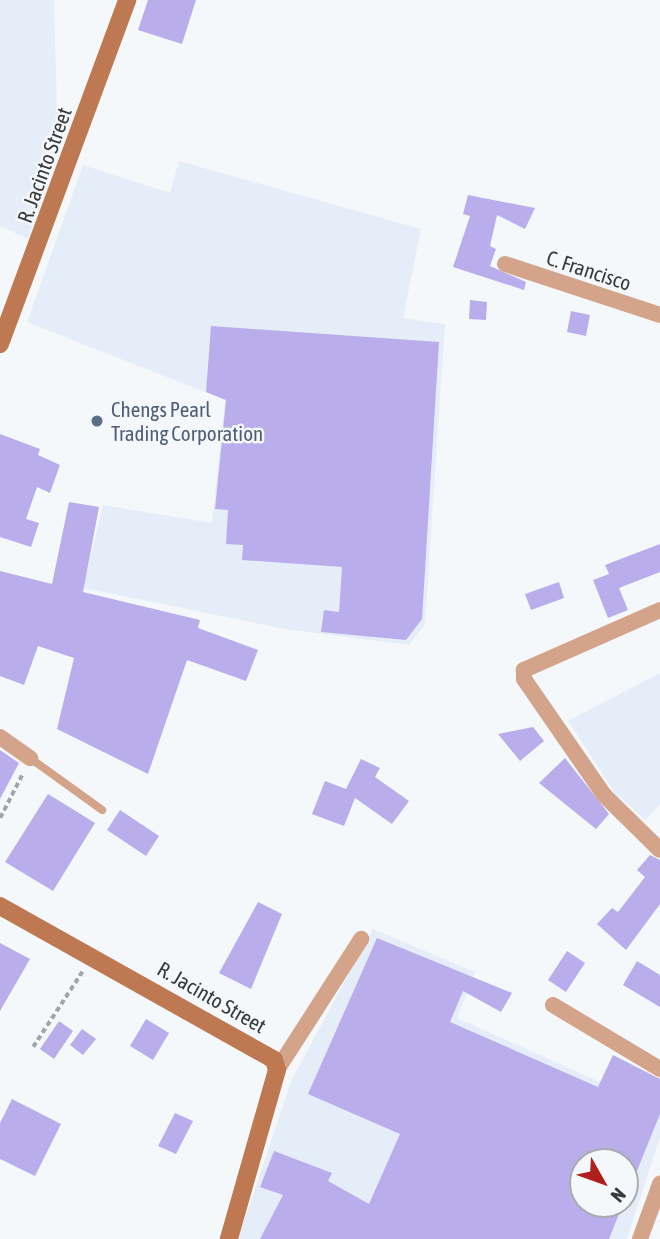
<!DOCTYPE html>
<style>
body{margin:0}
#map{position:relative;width:660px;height:1239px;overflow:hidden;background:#f4f8fb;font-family:"Asap Condensed",sans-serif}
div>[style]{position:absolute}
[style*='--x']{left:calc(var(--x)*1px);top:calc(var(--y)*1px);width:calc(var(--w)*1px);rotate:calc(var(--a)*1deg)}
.built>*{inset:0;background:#e5eef8}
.building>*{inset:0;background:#b9adec}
.path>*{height:3.5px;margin-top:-1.75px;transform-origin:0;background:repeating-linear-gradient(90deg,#a2a5a7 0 5px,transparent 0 8.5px)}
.lane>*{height:8px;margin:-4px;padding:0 4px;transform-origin:4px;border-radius:4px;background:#d3a48a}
.street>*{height:16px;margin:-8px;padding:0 8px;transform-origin:8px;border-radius:8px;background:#d3a48a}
.secondary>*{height:18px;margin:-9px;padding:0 9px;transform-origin:9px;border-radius:9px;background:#be7952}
.dots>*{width:19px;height:19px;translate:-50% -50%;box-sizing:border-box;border:4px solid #f4f8fb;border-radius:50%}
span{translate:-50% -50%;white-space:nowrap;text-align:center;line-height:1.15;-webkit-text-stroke:5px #f4f8fb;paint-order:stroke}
.street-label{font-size:21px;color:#37393a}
.service-label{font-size:21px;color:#4e5e75}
.left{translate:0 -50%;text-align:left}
.north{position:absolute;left:569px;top:1148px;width:70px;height:70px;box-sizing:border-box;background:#f4f8fb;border:2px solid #a8acae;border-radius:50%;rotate:130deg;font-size:19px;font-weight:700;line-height:28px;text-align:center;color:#37393a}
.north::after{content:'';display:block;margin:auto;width:24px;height:32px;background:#b0201b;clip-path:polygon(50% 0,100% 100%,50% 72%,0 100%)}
</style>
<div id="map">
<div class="built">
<div style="clip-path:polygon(0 0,54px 0,58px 146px,28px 239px,0 226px)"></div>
<div style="clip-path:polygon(179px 161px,421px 229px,403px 318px,445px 324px,425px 625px,409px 645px,285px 629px,83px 588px,103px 505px,212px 523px,225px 400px,27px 322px,83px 165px,170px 193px)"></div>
<div style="clip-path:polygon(660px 673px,660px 805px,645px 820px,615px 793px,568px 721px)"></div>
<div style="clip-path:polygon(evenodd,373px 929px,475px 972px,457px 1018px,660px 1109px,660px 1137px,627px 1239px,238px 1239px,292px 1079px,373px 929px,583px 1162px,625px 1162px,625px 1204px,583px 1204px,583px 1162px)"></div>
</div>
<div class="building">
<div style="clip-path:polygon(148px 0,196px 0,182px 44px,138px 30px)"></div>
<div style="clip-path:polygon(468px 195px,535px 208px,525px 229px,497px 215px,490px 246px,496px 249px,490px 266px,526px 282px,524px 290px,453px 267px,470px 216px,463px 214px)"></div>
<div style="clip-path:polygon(470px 300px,487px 302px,486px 320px,469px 319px)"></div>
<div style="clip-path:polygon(571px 311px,590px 315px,586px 336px,567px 332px)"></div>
<div style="clip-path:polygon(211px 326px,439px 342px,422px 619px,406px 640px,321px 632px,324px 610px,339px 612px,342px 567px,242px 560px,243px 545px,226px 544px,228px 510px,215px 509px,226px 400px,206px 392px)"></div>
<div style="clip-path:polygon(0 434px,40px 449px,38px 455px,60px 465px,50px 493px,37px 487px,26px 519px,39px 523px,31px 547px,0 537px)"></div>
<div style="clip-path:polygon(69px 502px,99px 507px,83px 592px,200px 620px,198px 628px,258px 650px,246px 681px,187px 660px,148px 774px,57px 729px,74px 658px,38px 646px,24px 685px,0 676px,0 571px,52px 584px)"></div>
<div style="clip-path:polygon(660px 544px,660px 572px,619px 588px,628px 610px,608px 618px,593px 580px,609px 574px,605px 565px)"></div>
<div style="clip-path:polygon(559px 582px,564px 598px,531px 610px,525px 594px)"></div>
<div style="clip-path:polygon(533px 727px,544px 741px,520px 761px,498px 734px)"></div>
<div style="clip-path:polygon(0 750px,19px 763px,0 799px)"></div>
<div style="clip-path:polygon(565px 758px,609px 814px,596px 829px,539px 783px)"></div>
<div style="clip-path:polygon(361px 759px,380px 768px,375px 777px,409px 801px,392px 824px,355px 798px,344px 826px,312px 814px,325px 781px,346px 789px)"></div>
<div style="clip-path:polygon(48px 794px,95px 823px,53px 891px,5px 862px)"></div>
<div style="clip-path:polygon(120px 810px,159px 836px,146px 856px,107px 830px)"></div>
<div style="clip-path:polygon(650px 855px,660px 860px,660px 904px,626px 950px,597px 924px,612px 908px,618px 912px,645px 877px,637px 870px)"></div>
<div style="clip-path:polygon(258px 902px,282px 914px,251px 989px,219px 973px)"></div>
<div style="clip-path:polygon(377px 938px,512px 993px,501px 1012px,463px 991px,450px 1022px,598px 1087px,613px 1055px,660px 1079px,660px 1114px,626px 1198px,625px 1162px,583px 1162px,583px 1204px,623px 1204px,609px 1239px,260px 1239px,283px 1195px,260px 1187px,274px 1151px,332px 1173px,328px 1181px,369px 1204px,400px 1134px,308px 1094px)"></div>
<div style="clip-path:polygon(0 943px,30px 959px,0 1011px)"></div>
<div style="clip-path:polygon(567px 951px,585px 963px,566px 992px,548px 980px)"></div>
<div style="clip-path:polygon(637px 961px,660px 975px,660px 1007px,623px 985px)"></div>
<div style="clip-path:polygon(146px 1019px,169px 1033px,153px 1060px,130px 1046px)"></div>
<div style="clip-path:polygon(59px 1021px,73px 1031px,54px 1059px,40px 1049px)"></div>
<div style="clip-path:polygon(82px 1029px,96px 1039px,83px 1055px,70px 1045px)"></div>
<div style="clip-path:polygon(12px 1099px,61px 1124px,35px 1176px,0 1159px,0 1123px)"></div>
<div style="clip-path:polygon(175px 1113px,193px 1121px,176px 1154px,158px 1146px)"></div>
</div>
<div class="path">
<div style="--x:0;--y:818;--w:51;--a:-62.9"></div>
<div style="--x:33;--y:1047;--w:90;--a:-56.8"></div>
</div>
<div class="lane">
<div style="--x:30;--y:758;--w:89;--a:35.8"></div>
</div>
<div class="street">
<div style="--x:505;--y:264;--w:163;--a:18.2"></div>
<div style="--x:660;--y:610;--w:149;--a:156.2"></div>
<div style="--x:524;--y:670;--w:9;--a:90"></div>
<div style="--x:524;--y:679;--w:141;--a:55.4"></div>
<div style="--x:604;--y:795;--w:78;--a:44.5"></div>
<div style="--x:0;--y:737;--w:37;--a:35"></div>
<div style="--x:553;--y:1005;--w:125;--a:30.9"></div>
<div style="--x:277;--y:1070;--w:156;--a:-57.3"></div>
<div style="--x:640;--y:1239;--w:59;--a:-70"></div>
</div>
<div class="secondary">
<div style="--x:0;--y:344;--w:367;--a:-69.7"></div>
<div style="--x:0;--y:906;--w:314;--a:29.3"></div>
<div style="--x:274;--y:1060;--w:10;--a:73"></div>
<div style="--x:277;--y:1070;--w:176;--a:105.9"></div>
</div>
<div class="dots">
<div style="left:97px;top:421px;background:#5c6f8a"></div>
</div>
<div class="street-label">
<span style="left:44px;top:165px;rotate:-70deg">R. Jacinto Street</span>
<span style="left:589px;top:270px;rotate:18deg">C. Francisco</span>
<span style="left:212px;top:997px;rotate:30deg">R. Jacinto Street</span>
</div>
<div class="service-label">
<span class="left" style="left:111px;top:421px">Chengs Pearl<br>Trading Corporation</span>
</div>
<div class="north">N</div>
</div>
